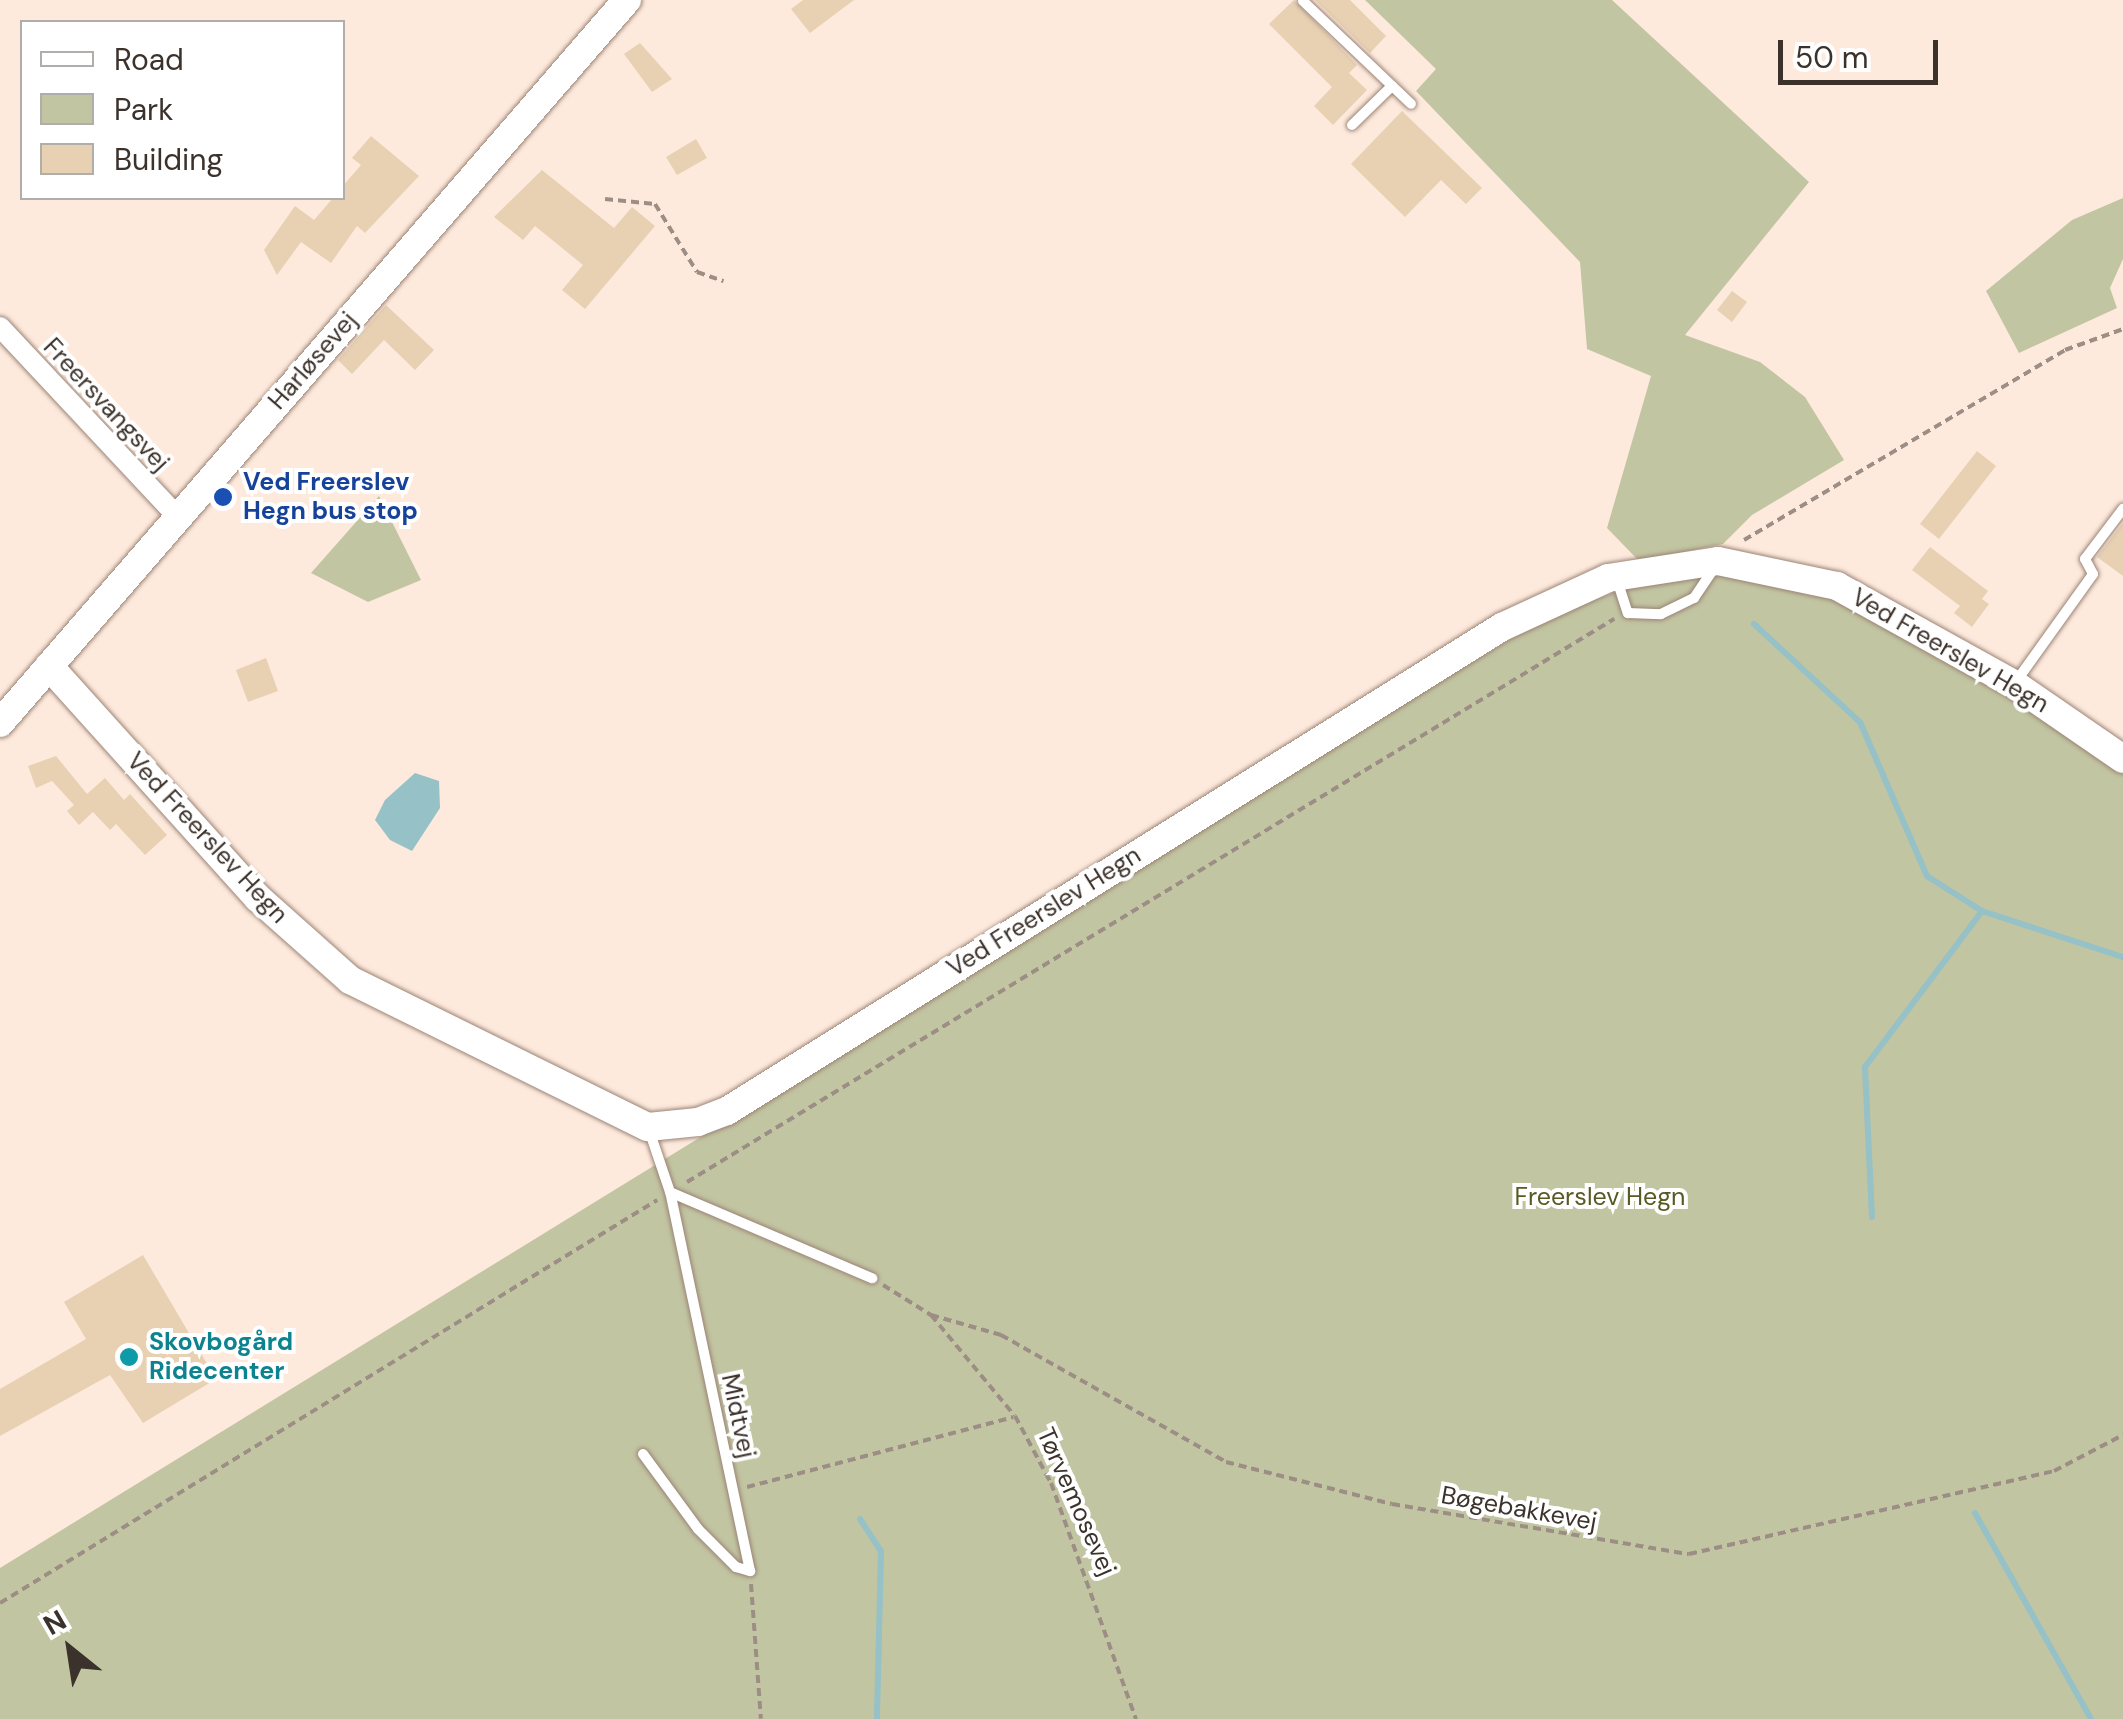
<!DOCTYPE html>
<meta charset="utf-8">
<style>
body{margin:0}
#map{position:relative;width:2123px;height:1719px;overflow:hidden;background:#feeadd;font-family:"DM Sans",sans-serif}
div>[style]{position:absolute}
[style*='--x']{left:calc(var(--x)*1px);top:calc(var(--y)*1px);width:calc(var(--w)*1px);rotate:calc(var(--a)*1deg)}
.green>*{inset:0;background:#c2c5a2}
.water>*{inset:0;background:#95c1c7}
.stream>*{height:6px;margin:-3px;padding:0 3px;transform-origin:3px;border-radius:3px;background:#95c1c7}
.building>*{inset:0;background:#e8d0b3}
.path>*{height:4px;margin-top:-2px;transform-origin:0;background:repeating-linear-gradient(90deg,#9d8e85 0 8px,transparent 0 13px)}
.roads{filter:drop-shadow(0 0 2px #9b8476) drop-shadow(0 0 2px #9b8476)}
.lane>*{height:10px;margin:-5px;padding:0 5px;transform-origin:5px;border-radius:5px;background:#fff}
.street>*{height:20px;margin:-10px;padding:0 10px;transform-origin:10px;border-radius:10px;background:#fff}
.secondary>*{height:28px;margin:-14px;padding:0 14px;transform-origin:14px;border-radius:14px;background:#fff}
.dots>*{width:28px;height:28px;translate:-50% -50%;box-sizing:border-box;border:5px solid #fff;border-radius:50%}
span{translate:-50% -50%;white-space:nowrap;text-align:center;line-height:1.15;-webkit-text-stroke:8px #fff;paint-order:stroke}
.street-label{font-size:25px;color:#3c322c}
.transit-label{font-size:25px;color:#164399;font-weight:700}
.left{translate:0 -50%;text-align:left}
.park-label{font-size:25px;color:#595a23}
.culture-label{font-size:25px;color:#0d838f;font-weight:700}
.legend{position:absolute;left:20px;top:20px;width:325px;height:180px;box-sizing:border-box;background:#fff;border:2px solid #b1adab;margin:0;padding:12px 18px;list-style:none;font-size:30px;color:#3c322c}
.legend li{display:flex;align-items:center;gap:20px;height:50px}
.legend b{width:50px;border:2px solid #b1adab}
.north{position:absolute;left:20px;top:1599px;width:100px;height:100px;-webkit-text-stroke:8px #fff;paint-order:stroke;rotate:330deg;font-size:28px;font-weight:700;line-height:40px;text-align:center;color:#3c322c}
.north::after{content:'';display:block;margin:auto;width:35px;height:45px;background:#3c322c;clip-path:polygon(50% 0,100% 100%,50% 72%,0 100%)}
.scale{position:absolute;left:1778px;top:40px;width:160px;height:45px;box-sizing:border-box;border:5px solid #3c322c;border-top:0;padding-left:12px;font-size:30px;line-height:35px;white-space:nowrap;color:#3c322c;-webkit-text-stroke:8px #fff;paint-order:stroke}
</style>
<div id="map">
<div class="green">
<div style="clip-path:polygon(1365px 0,1612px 0,1809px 182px,1685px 335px,1760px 362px,1805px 397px,1844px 460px,1752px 515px,1723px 544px,1639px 561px,1607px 528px,1651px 376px,1587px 349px,1580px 262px,1416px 91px,1436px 69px)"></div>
<div style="clip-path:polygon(2123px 198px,2123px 259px,2110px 288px,2117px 308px,2019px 353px,1986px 291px,2072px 220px)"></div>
<div style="clip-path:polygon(379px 496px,421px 580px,368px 602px,311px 573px)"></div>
<div style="clip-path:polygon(1704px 574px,1786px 582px,1875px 613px,2123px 770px,2123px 1719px,0 1719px,0 1568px,1536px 623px,1636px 584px)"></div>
</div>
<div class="water">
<div style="clip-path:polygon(415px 773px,439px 781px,440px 808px,412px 851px,390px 840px,375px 820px,385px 800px)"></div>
</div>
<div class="stream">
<div style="--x:1754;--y:624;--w:144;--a:42.8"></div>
<div style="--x:1860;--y:722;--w:168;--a:66.5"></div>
<div style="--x:1927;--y:876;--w:65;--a:32.5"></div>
<div style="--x:1982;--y:911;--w:148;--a:18.1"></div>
<div style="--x:1872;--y:1217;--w:150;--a:-92.7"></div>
<div style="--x:1865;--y:1067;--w:195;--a:-53.1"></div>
<div style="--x:1975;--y:1513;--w:236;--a:60.6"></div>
<div style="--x:860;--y:1519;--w:38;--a:57"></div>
<div style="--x:881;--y:1551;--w:168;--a:91.4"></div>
</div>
<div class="building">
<div style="clip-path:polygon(803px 0,854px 0,810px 33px,791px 9px)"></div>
<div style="clip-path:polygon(1294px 0,1357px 65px,1349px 73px,1367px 90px,1333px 125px,1314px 106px,1332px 87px,1269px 24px)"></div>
<div style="clip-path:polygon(1315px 0,1350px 0,1386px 36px,1370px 53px)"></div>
<div style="clip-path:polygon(640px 43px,672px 79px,652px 92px,624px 54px)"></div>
<div style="clip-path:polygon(1402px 111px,1482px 188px,1466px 204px,1441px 180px,1405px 217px,1351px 164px)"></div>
<div style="clip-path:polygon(371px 136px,419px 176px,365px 233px,357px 226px,331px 263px,301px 242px,277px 275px,264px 250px,295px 206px,314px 220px,333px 198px,342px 198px,342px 187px,361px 165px,352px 158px)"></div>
<div style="clip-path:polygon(696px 139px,707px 158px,677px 175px,666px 157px)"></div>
<div style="clip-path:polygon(542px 170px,614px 228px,632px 207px,655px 226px,585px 309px,562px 290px,583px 265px,535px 226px,523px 240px,494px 217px)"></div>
<div style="clip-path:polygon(1732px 291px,1747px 302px,1732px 322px,1717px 310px)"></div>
<div style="clip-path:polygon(386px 305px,434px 350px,415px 370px,384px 340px,352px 374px,338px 360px)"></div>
<div style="clip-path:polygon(1977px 451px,1996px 466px,1939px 539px,1920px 524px)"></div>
<div style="clip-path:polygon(2123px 523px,2123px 576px,2097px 557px)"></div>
<div style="clip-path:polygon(1930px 547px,1988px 591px,1982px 599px,1989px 604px,1972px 627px,1954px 613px,1960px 606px,1912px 570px)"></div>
<div style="clip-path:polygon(266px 658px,278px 691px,248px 702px,236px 670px)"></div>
<div style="clip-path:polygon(56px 756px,87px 794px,105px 778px,124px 800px,130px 794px,167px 835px,145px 855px,116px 824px,110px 830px,93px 812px,79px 825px,67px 811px,74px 805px,52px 781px,36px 788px,28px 766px)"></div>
<div style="clip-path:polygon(143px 1255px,216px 1379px,143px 1423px,110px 1375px,0 1436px,0 1389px,86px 1339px,64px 1302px)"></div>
</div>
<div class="path">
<div style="--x:605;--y:199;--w:50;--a:5.7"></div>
<div style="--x:655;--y:204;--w:80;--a:58.3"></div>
<div style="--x:697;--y:272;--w:28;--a:19"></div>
<div style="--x:1744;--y:540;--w:373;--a:-30.6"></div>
<div style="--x:2065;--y:350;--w:62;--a:-19.9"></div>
<div style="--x:687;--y:1182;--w:1085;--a:-31.27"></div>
<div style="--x:883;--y:1285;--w:57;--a:32"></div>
<div style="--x:931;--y:1315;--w:131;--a:50.3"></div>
<div style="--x:1015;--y:1416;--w:76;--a:61.8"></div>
<div style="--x:1051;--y:1483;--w:251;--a:70.2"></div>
<div style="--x:931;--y:1315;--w:73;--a:15.9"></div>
<div style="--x:1001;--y:1335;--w:258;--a:29.4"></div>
<div style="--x:1226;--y:1462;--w:171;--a:14.2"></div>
<div style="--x:1392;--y:1504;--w:301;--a:9.6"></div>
<div style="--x:1689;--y:1554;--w:374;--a:-12.8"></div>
<div style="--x:2054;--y:1471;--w:78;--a:-27.6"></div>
<div style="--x:747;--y:1487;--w:275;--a:-14.7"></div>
<div style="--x:751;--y:1584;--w:135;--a:85.8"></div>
<div style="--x:0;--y:1603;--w:771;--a:-31.52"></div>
</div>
<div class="roads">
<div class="lane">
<div style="--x:1303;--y:1;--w:149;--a:43.6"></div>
<div style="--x:1352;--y:125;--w:56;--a:-44.3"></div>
<div style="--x:1616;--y:577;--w:38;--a:72"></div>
<div style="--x:1628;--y:613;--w:33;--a:2"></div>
<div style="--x:1661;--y:614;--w:37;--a:-26"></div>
<div style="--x:1694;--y:598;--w:40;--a:-56"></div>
<div style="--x:2015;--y:683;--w:134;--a:-54.4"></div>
<div style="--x:2093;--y:574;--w:17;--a:-118"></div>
<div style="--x:2085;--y:559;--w:63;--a:-52.8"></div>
<div style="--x:670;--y:1192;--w:220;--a:23.1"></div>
<div style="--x:643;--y:1454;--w:93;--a:53.7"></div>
<div style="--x:698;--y:1529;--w:54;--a:45"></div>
<div style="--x:736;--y:1567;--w:15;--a:16"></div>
<div style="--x:750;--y:1571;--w:387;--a:-101.9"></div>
<div style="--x:670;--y:1192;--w:65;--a:-108.7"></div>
</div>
<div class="street">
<div style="--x:0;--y:327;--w:259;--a:46.9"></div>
</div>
<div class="secondary">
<div style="--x:49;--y:666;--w:312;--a:48"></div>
<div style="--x:258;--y:898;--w:123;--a:41.7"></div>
<div style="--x:350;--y:980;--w:332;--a:26.3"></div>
<div style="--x:648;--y:1127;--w:50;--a:-5.7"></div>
<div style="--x:698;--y:1122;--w:31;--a:-21"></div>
<div style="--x:727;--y:1111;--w:914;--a:-31.99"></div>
<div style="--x:1502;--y:627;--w:117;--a:-24.8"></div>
<div style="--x:1608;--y:578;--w:111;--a:-8.8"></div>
<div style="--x:1718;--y:561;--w:122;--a:11.9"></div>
<div style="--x:1837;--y:586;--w:202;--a:29"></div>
<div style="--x:2014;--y:684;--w:132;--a:34.5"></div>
<div style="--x:0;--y:723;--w:957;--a:-49.07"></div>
</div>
</div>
<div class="dots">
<div style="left:223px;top:497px;background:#1a4fb4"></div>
<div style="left:129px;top:1357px;background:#0f9aa8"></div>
</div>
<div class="street-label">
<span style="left:313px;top:361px;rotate:-49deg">Harløsevej</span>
<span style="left:106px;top:405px;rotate:47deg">Freersvangsvej</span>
<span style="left:1950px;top:651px;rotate:30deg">Ved Freerslev Hegn</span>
<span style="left:207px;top:838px;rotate:47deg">Ved Freerslev Hegn</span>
<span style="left:1044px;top:912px;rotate:-32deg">Ved Freerslev Hegn</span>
<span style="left:738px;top:1416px;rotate:78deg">Midtvej</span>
<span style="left:1076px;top:1502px;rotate:66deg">Tørvemosevej</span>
<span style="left:1519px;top:1509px;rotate:10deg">Bøgebakkevej</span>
</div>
<div class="transit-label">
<span class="left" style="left:243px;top:497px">Ved Freerslev<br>Hegn bus stop</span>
</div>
<div class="park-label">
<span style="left:1600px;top:1197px">Freerslev Hegn</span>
</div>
<div class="culture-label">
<span class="left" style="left:149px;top:1357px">Skovbogård<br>Ridecenter</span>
</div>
<ul class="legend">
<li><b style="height:12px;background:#fff"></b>Road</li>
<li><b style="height:28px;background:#c2c5a2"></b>Park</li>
<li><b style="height:28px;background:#e8d0b3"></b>Building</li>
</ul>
<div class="north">N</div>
<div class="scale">50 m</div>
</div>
